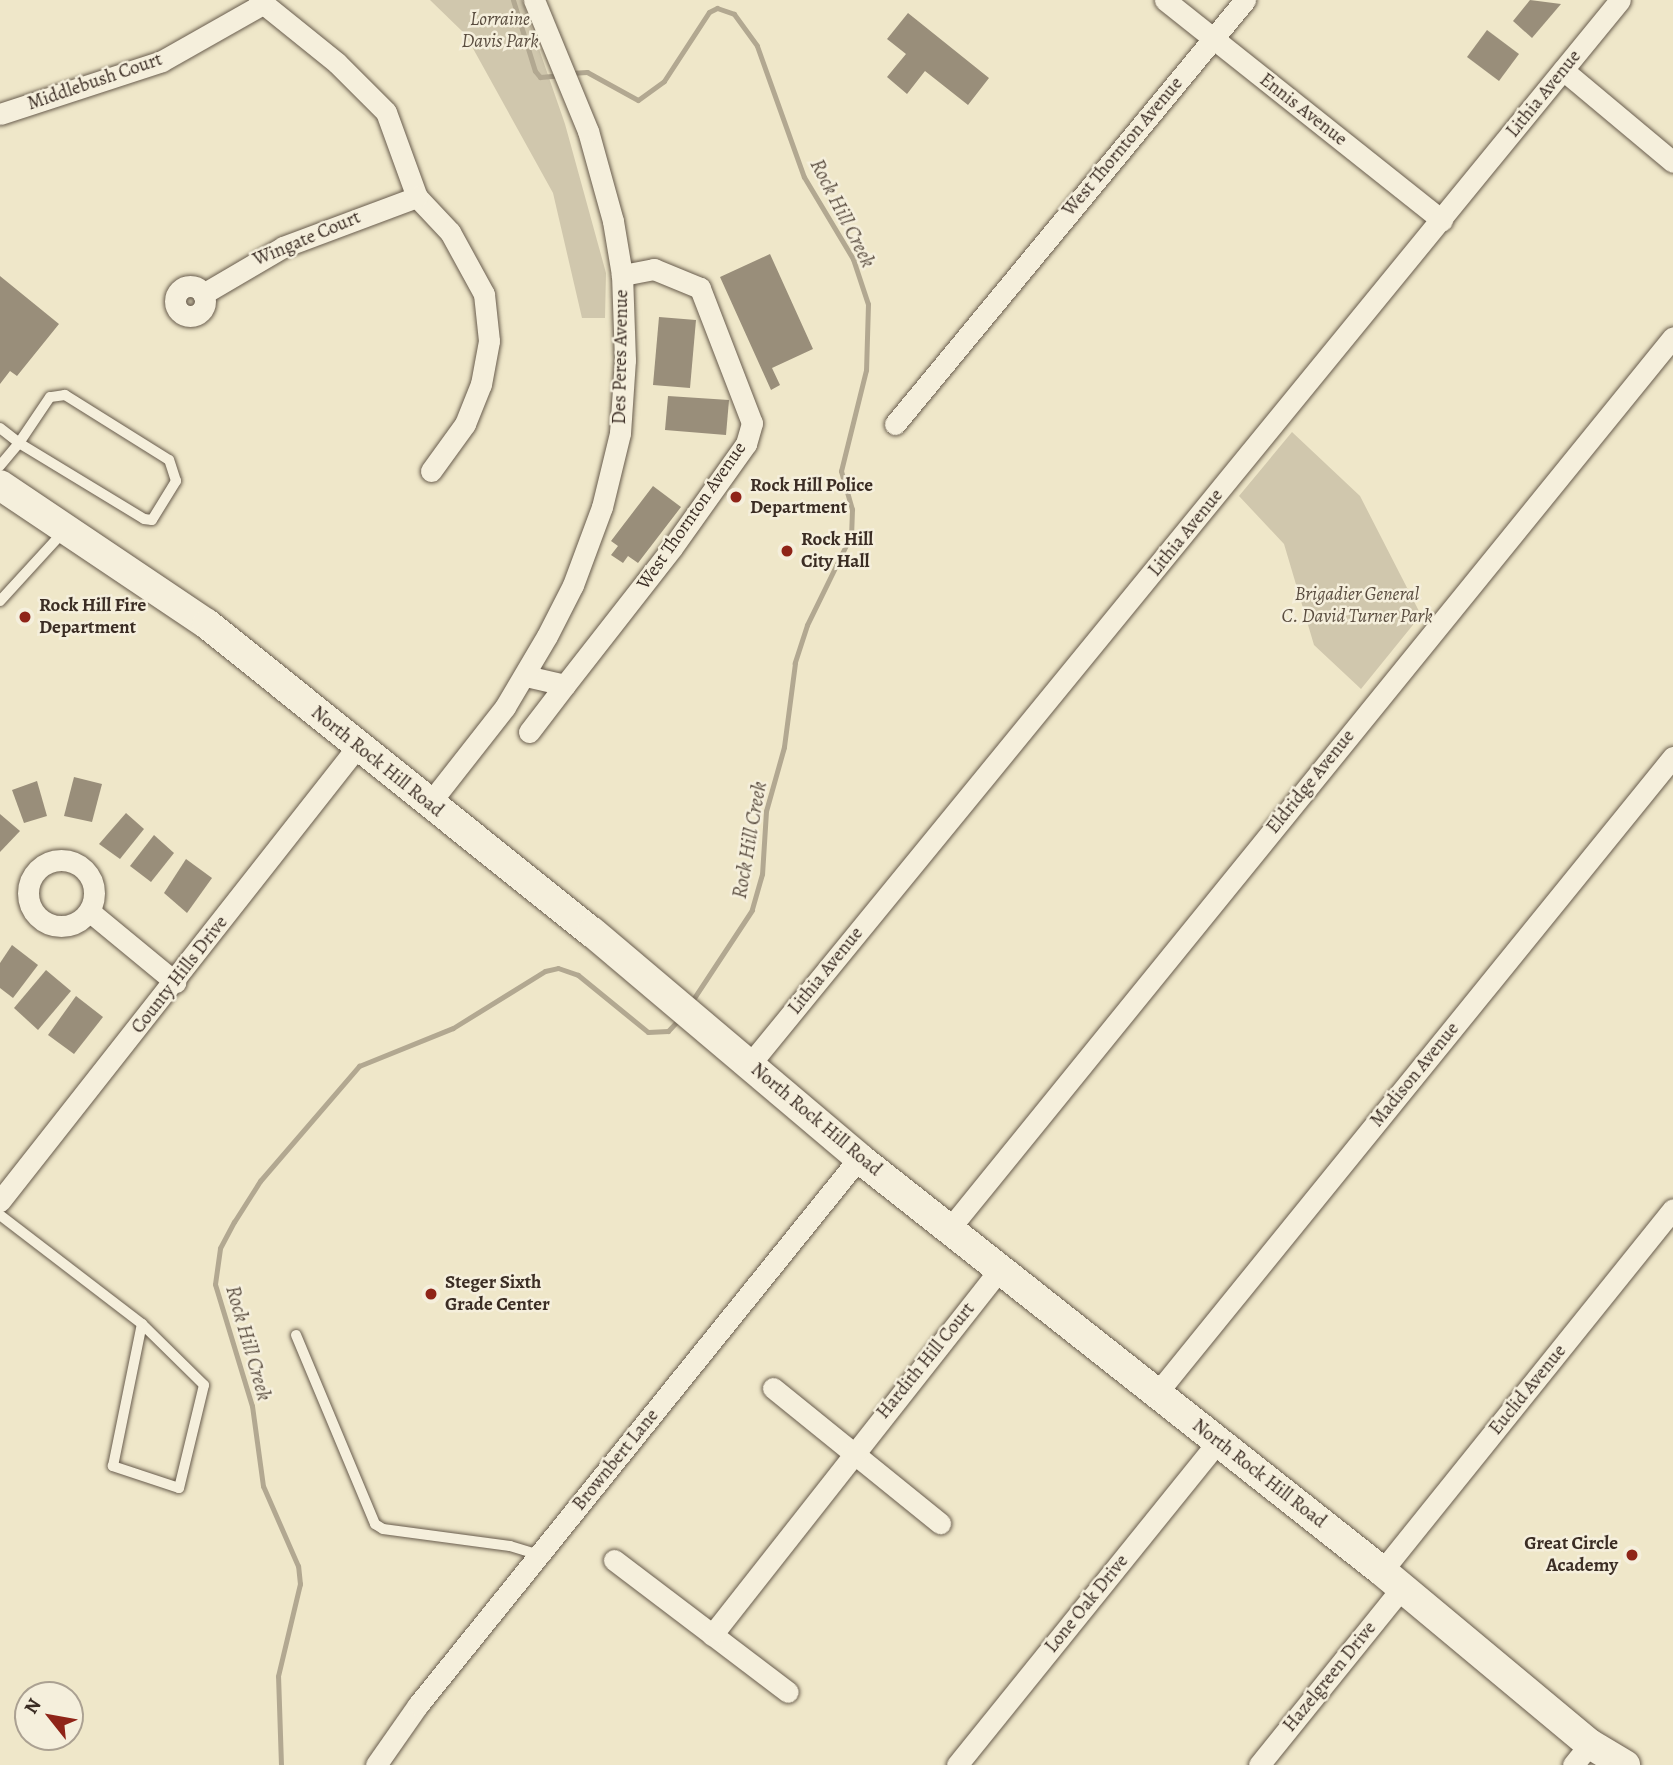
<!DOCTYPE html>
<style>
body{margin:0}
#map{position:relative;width:1673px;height:1765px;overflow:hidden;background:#efe7c9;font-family:Alegreya,serif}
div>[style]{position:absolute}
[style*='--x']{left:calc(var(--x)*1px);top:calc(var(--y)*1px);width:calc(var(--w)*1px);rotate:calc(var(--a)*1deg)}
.green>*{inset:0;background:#d0c7ad}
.stream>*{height:5px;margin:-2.5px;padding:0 2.5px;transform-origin:2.5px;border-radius:2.5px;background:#b2a891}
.building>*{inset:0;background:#998e7a}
.roads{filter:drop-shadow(0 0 2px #685c4d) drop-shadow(0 0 2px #685c4d)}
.lane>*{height:10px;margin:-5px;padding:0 5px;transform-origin:5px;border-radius:5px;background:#f5efdc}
.street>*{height:21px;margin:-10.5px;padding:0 10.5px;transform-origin:10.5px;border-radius:10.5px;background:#f5efdc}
.street>.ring{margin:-10.5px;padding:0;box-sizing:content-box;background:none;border:21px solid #f5efdc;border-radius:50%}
.secondary>*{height:30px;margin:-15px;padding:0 15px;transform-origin:15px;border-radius:15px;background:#f5efdc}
.dots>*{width:19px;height:19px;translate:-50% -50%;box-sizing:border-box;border:4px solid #f5efdc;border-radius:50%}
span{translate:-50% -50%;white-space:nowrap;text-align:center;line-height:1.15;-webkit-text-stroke:5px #f5efdc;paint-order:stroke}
.park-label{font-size:19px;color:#594c3f;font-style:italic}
.street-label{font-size:19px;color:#3b2d24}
.poi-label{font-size:19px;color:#3b2d24;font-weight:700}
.left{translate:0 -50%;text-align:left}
.right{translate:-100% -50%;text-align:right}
.water-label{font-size:21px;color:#5f5245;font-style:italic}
.north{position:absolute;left:14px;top:1681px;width:70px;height:70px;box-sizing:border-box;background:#f5efdc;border:2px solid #aba192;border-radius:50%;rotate:301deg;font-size:19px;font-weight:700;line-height:28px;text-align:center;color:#3b2d24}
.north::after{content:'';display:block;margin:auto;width:24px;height:32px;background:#8f2418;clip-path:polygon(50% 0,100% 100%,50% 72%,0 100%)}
</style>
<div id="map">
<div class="green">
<div style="clip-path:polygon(430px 0,522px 0,565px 124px,606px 273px,605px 318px,582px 318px,553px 193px,465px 34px)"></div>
<div style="clip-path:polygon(1292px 432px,1360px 496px,1421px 615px,1361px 689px,1314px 645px,1284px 544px,1239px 496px)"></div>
</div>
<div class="stream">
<div style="--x:513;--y:0;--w:74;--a:72.8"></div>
<div style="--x:535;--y:71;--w:8;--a:50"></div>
<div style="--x:540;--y:77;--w:21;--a:-5"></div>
<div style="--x:570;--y:73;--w:17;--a:-3"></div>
<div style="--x:587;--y:72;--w:58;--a:28.8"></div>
<div style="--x:638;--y:100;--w:32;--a:-36"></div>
<div style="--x:664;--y:81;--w:82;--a:-56.9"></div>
<div style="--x:709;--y:12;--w:9;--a:-27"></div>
<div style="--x:717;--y:8;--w:18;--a:19"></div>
<div style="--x:734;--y:14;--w:39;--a:54"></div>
<div style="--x:757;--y:46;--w:139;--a:70.3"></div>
<div style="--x:804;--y:177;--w:96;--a:59.1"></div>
<div style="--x:853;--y:259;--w:47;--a:71.6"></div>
<div style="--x:868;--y:304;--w:66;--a:91.7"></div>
<div style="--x:866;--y:370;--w:104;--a:103.9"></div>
<div style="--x:841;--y:471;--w:40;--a:74"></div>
<div style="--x:852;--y:509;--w:26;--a:92"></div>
<div style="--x:851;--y:535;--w:100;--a:116.1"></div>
<div style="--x:807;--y:625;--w:40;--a:108"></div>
<div style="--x:795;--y:663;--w:85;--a:97.5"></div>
<div style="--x:784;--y:747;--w:66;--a:105.7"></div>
<div style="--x:766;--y:811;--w:63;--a:93.6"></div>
<div style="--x:762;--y:874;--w:37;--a:106"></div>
<div style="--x:752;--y:910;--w:113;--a:123.4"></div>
<div style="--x:281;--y:1765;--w:89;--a:-91.9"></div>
<div style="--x:278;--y:1676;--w:95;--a:-76.6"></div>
<div style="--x:300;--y:1584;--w:18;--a:-96"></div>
<div style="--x:298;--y:1566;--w:87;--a:-113.6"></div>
<div style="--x:263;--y:1486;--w:81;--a:-97.8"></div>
<div style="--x:252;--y:1406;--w:127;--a:-106.9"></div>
<div style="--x:215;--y:1284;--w:36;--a:-82"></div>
<div style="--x:220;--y:1248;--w:30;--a:-62"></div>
<div style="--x:234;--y:1222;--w:49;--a:-57.6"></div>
<div style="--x:260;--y:1181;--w:152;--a:-49.3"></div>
<div style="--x:359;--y:1066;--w:101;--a:-22"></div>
<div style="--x:453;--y:1028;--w:108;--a:-31.8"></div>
<div style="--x:545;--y:971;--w:13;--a:-13"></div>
<div style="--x:558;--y:968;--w:21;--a:19"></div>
<div style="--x:578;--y:975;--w:90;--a:39.2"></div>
<div style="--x:648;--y:1032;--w:20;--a:-3"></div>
<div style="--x:668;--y:1031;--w:18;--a:-47"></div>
</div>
<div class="building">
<div style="clip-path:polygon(1530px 0,1561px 4px,1532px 38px,1513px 21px)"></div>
<div style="clip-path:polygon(908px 13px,989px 78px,968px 105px,925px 71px,907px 94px,887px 77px,906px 54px,887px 39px)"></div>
<div style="clip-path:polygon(1487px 30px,1519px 54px,1499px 81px,1467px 57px)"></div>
<div style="clip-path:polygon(770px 254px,813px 349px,772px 368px,780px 385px,771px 390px,720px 277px)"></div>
<div style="clip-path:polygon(0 276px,59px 324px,17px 376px,10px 371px,0 384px)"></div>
<div style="clip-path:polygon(659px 317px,696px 320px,690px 388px,653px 385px)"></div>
<div style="clip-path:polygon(668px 396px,729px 400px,726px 435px,665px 430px)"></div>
<div style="clip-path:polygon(653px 486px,681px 507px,638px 563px,628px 556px,623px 563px,611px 555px,618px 546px,611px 541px)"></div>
<div style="clip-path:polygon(74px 777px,102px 784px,92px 822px,64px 816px)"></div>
<div style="clip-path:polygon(37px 781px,47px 816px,24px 823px,12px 790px)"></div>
<div style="clip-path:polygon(126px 813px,144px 829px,120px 859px,99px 844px)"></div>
<div style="clip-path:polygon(0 814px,20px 831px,0 852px)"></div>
<div style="clip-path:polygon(154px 835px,174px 853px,151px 882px,130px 866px)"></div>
<div style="clip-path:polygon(186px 859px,212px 878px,187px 913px,164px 893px)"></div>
<div style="clip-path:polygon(12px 945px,38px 965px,13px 998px,0 988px,0 963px)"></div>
<div style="clip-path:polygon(46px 970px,71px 991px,38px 1030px,14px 1008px)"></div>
<div style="clip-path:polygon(76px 996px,103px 1017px,74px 1054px,48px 1035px)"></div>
</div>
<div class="roads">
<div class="lane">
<div style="--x:0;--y:428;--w:24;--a:38"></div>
<div style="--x:19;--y:443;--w:146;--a:31.3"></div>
<div style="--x:144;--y:519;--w:8;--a:7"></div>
<div style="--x:152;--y:520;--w:46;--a:-58.4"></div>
<div style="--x:176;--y:481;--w:22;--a:-108"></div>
<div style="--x:169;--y:460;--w:123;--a:-148"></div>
<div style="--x:65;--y:395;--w:15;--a:172"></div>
<div style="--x:50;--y:397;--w:55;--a:124"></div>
<div style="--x:19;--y:443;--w:30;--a:130"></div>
<div style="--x:0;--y:601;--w:96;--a:-47.5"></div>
<div style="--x:0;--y:1215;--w:179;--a:37.5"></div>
<div style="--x:142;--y:1324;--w:87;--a:44.5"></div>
<div style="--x:204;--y:1385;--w:106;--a:103.6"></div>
<div style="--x:179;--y:1488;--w:70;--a:-161.6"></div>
<div style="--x:113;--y:1466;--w:145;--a:-78.5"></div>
<div style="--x:296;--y:1335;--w:205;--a:67.3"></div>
<div style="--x:375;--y:1524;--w:9;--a:32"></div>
<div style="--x:383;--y:1529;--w:128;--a:7.6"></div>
<div style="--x:510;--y:1546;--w:30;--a:17"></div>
</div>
<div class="street">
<div style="--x:259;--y:0;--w:100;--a:38.9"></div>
<div style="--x:337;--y:63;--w:69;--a:45"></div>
<div style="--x:386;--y:112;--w:90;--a:70"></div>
<div style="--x:417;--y:197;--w:48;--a:46.7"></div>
<div style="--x:450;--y:232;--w:71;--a:61.3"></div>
<div style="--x:484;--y:294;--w:47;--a:83.9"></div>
<div style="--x:489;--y:341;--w:44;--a:100.5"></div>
<div style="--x:481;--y:384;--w:43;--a:111.8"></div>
<div style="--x:465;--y:424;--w:58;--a:125.9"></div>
<div style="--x:1165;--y:0;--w:354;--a:38.5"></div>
<div style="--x:1563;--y:70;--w:143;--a:39.9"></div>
<div style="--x:0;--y:114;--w:170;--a:-18.1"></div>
<div style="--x:162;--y:61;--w:114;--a:-29.5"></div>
<div class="ring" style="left:175px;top:286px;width:9px;height:9px"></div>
<div style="--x:203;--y:294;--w:93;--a:-30.4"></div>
<div style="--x:283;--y:247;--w:143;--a:-20.5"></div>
<div style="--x:895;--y:424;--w:550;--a:-50.46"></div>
<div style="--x:526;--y:676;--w:40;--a:13"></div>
<div style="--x:565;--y:685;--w:174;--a:-52"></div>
<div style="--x:672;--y:548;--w:128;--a:-54.6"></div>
<div style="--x:746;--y:444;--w:22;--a:-74"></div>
<div style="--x:752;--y:423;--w:145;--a:-111.1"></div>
<div style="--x:700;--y:288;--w:50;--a:-157.6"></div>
<div style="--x:654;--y:269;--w:33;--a:169"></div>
<div style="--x:529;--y:732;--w:59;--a:-52.5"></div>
<div style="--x:429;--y:804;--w:123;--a:-51.9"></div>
<div style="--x:505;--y:707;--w:82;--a:-59.4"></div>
<div style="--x:547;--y:636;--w:57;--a:-63"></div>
<div style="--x:573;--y:585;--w:83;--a:-69.6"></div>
<div style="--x:602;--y:507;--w:76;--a:-76.3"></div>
<div style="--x:620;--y:433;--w:73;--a:-86.1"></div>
<div style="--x:625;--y:360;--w:85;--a:-92"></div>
<div style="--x:622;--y:275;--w:55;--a:-99.5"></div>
<div style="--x:613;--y:221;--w:93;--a:-105.5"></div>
<div style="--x:588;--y:131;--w:142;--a:-112.4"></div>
<div class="ring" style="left:28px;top:860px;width:45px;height:45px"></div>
<div style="--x:89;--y:911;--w:112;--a:39.5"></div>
<div style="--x:750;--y:1064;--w:1374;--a:-50.73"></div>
<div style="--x:0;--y:1201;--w:578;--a:-51.82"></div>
<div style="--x:950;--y:1228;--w:1147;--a:-50.94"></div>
<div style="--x:773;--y:1388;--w:215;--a:39"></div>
<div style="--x:1157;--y:1393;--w:819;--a:-50.95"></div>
<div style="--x:614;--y:1560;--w:218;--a:37.2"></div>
<div style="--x:1382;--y:1571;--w:464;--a:-51.2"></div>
<div style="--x:712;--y:1635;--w:466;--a:-51.8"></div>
<div style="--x:376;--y:1765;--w:73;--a:-55"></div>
<div style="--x:418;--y:1705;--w:703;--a:-51.12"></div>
<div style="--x:957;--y:1765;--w:414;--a:-51.1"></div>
<div style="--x:1259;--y:1765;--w:226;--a:-51.1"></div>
<div style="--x:1573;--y:1765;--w:27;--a:-51"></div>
</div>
<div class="secondary">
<div style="--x:0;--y:485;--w:249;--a:33.9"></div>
<div style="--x:207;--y:624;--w:493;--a:38.7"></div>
<div style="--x:592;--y:932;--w:350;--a:40.2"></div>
<div style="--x:859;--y:1158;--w:666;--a:38.3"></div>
<div style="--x:1382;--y:1571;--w:271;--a:39.8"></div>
<div style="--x:1590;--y:1744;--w:41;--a:31"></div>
</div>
</div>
<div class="dots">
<div style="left:736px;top:497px;background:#8f2418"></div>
<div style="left:787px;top:551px;background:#8f2418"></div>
<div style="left:25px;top:617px;background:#8f2418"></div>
<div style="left:431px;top:1294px;background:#8f2418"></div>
<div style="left:1632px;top:1555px;background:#8f2418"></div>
</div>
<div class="park-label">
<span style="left:500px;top:31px">Lorraine<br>Davis Park</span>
<span style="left:1357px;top:606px">Brigadier General<br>C. David Turner Park</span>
</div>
<div class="street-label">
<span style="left:95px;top:82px;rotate:-19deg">Middlebush Court</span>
<span style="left:1544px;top:94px;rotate:-51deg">Lithia Avenue</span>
<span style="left:1303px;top:110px;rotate:38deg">Ennis Avenue</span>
<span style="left:1123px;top:147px;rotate:-50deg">West Thornton Avenue</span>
<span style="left:307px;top:239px;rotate:-23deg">Wingate Court</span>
<span style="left:621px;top:357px;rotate:-89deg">Des Peres Avenue</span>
<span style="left:692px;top:516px;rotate:-55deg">West Thornton Avenue</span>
<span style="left:1186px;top:533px;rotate:-51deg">Lithia Avenue</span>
<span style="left:377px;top:762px;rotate:39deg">North Rock Hill Road</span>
<span style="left:1311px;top:782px;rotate:-51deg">Eldridge Avenue</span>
<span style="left:826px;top:971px;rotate:-51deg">Lithia Avenue</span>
<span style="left:180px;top:975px;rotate:-52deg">County Hills Drive</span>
<span style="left:1415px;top:1075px;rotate:-51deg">Madison Avenue</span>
<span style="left:816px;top:1120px;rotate:40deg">North Rock Hill Road</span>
<span style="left:926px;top:1361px;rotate:-51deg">Hardith Hill Court</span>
<span style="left:1528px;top:1390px;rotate:-51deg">Euclid Avenue</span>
<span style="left:616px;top:1460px;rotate:-51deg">Brownbert Lane</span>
<span style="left:1259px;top:1474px;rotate:38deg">North Rock Hill Road</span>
<span style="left:1087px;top:1604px;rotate:-51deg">Lone Oak Drive</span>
<span style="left:1330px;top:1677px;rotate:-51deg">Hazelgreen Drive</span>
</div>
<div class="poi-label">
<span class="left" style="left:750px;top:497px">Rock Hill Police<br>Department</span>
<span class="left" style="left:801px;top:551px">Rock Hill<br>City Hall</span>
<span class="left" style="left:39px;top:617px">Rock Hill Fire<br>Department</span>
<span class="left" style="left:445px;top:1294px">Steger Sixth<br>Grade Center</span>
<span class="right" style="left:1618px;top:1555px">Great Circle<br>Academy</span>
</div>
<div class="water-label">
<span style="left:843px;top:213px;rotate:63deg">Rock Hill Creek</span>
<span style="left:749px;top:840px;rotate:-80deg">Rock Hill Creek</span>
<span style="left:249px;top:1343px;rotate:74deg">Rock Hill Creek</span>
</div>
<div class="north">N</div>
</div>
